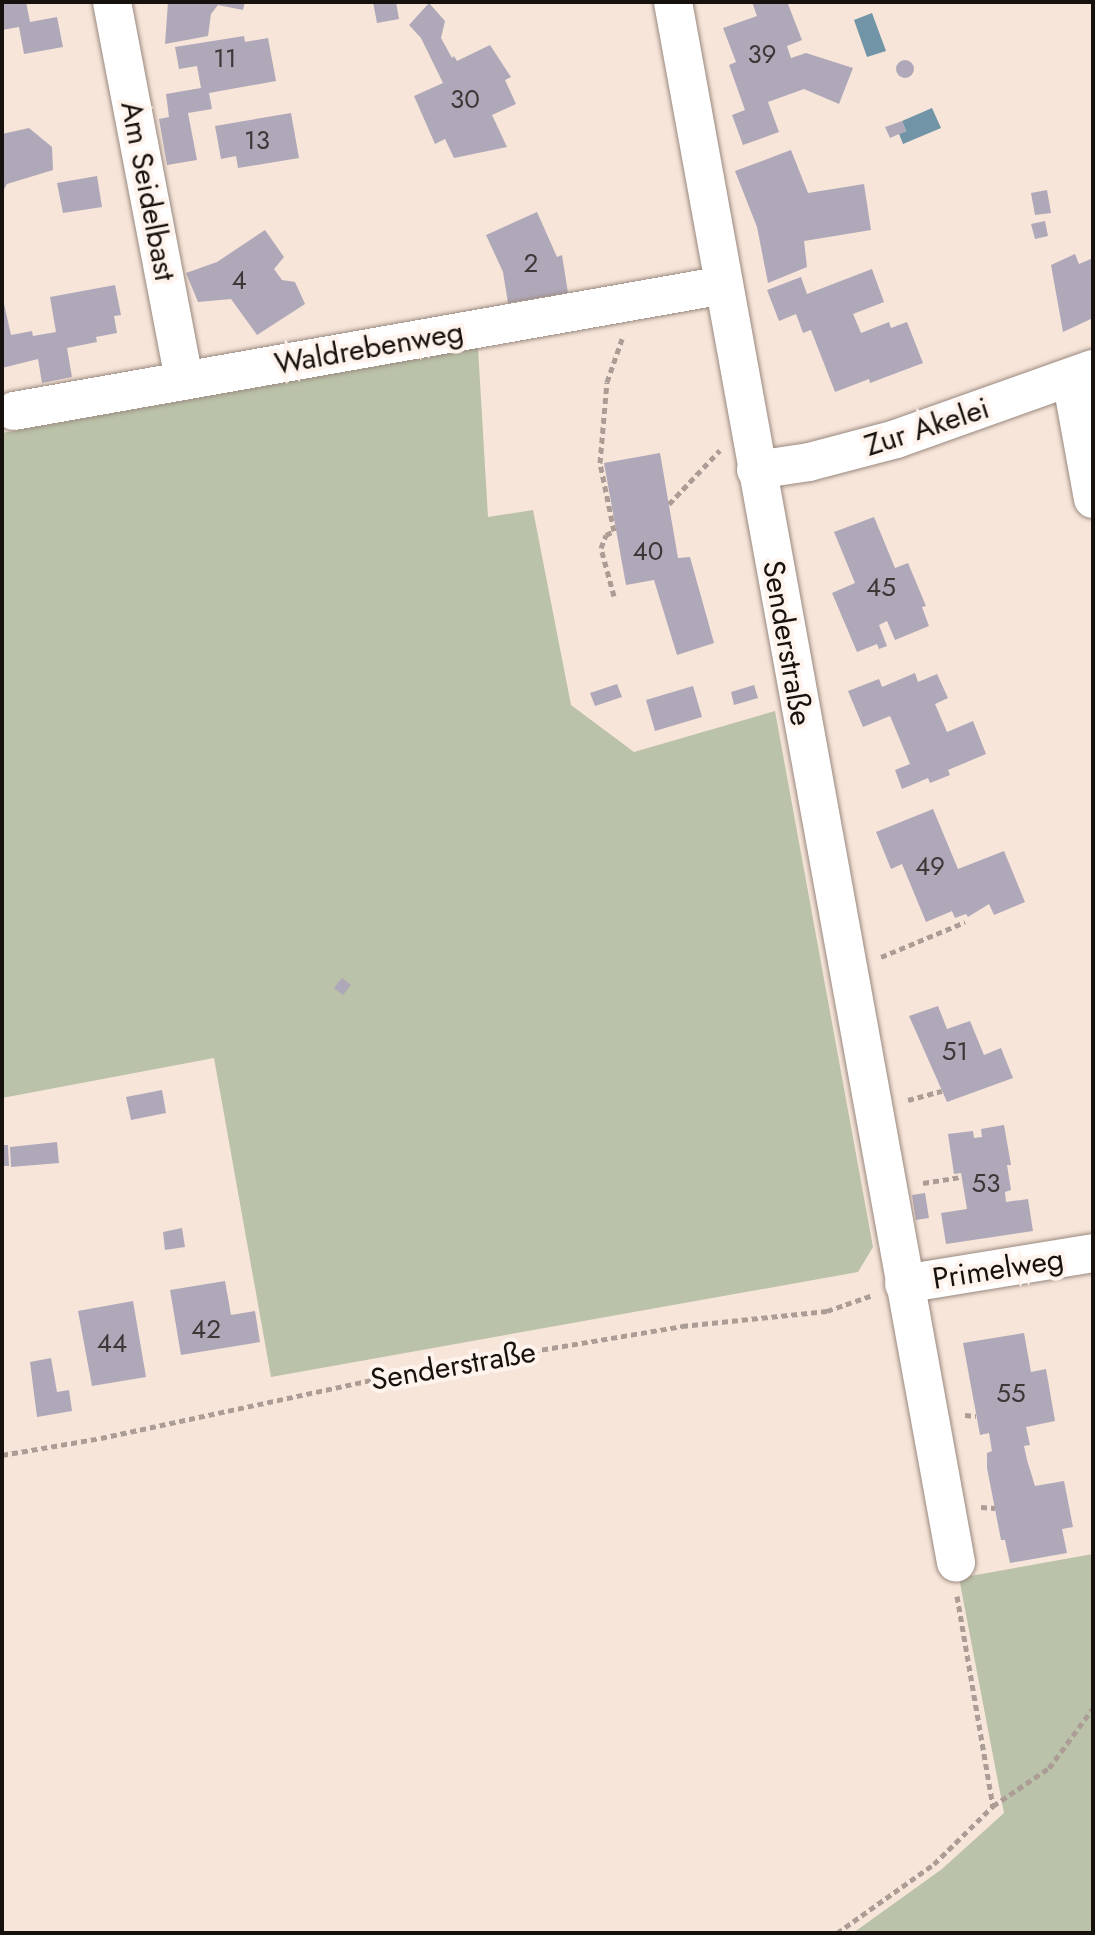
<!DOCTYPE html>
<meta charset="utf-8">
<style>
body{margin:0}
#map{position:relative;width:1095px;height:1935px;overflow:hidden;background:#f7e5da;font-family:Jost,sans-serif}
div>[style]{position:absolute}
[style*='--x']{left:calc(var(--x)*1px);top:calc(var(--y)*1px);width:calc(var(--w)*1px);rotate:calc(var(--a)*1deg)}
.green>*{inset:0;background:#bac2a9}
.water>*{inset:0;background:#7195a6}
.building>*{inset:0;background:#afa8b9}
.round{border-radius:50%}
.path>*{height:5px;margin-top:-2.5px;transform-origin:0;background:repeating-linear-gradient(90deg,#ab9d95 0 6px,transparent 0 10px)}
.roads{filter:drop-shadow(0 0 2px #99887e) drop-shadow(0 0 2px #99887e)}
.street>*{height:38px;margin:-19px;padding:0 19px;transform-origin:19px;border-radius:19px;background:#fff}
span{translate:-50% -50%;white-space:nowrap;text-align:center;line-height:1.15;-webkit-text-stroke:8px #fff3ed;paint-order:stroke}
.number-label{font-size:26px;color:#3d3738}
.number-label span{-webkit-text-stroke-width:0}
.street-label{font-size:30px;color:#17110d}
.frame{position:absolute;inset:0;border:4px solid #17110d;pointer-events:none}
</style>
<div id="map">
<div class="green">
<div style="clip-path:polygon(478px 348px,488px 517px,533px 510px,571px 705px,634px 752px,775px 711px,873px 1247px,858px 1272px,271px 1377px,214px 1058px,2px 1098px,2px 433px)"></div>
<div style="clip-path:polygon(1093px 1554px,1093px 1933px,853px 1933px,942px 1869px,1004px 1813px,959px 1578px)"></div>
</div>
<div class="water">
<div style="clip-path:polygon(872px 13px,886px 51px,867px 57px,854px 20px)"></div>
<div style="clip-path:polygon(932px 108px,941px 128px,903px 144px,899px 134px,906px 131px,902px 121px)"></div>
</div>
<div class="building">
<div style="clip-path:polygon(2px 2px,26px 2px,30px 22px,57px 17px,63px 47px,24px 54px,19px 27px,2px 30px)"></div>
<div style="clip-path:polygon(168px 2px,245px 2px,243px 10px,218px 5px,211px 14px,208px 36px,165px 44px)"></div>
<div style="clip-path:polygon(373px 2px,396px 2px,399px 19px,377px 23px)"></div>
<div style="clip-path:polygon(752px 2px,794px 2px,788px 4px,802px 40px,787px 46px,791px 58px,806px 53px,853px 68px,839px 104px,804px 89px,768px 102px,779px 132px,743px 145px,732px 115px,745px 110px,729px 65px,736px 62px,723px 28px,757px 16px)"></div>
<div style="clip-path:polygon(429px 3px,445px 21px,441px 38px,452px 58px,454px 56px,457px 61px,490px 45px,511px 77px,505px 80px,516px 104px,492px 115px,507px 147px,454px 158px,445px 139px,435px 144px,414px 96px,443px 83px,421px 38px,409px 25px)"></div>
<div style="clip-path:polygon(244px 36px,245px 42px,268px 38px,276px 81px,209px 93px,212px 109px,188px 113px,197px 160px,167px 165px,159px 119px,169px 117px,166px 94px,201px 88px,197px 66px,179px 69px,175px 47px)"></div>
<div class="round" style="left:896px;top:60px;width:18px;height:18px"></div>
<div style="clip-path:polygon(291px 113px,299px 158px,238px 168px,236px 156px,221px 159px,215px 126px)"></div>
<div style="clip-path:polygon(902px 121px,906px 131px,890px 138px,885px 127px)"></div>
<div style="clip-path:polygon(29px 128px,52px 147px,53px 170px,7px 184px,2px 193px,2px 134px)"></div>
<div style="clip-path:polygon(791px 150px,808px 193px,864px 184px,871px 230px,804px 241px,807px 267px,768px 283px,757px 227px,735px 171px)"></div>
<div style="clip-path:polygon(97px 176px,102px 207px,63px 213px,57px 183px)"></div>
<div style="clip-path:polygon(1047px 190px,1051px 213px,1035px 215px,1031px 193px)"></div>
<div style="clip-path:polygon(537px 212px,557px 257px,562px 255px,568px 293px,508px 303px,503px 272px,486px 235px)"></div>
<div style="clip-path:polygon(1045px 221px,1048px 236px,1035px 239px,1031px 224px)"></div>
<div style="clip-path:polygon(265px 230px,284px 257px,274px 269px,282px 280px,295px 282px,305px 304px,257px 335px,231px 299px,198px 302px,186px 273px,217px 262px)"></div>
<div style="clip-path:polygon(1075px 254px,1079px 264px,1093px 258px,1093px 318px,1063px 332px,1051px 265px)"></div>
<div style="clip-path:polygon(872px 269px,884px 302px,853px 314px,861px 333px,889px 322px,891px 328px,907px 322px,923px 363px,870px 383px,869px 379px,835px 392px,811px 330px,803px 333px,796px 314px,779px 321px,767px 290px,801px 277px,807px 294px)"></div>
<div style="clip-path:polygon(115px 285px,121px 315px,114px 316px,117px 333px,96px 337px,97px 342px,67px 348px,72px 377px,42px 383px,38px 359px,2px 368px,2px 295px,11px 335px,32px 331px,33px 336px,56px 332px,50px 297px)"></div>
<div style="clip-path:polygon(660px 453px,678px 558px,690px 557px,714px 643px,677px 655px,654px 580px,626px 585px,604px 463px)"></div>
<div style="clip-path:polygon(874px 517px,895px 568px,908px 563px,926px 606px,922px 607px,929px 626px,895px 640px,887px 621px,879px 625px,887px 646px,879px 649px,877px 644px,857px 652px,832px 593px,855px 583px,834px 532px)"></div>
<div style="clip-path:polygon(915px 673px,918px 682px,937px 674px,948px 698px,935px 704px,947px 732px,973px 721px,986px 754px,948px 770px,950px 775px,930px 783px,928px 778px,902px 789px,895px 770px,910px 764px,890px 716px,863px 727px,848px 691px,879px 679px,882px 687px)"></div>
<div style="clip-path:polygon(617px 684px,622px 697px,595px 706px,590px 693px)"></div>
<div style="clip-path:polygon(754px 685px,758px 698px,734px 705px,731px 692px)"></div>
<div style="clip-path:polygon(693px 686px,702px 717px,655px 731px,646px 700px)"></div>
<div style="clip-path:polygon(933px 809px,958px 869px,1004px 851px,1025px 902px,994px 915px,989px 904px,968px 917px,966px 914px,955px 918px,952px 911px,926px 922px,902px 864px,891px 869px,876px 832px)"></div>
<div style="clip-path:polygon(342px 978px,351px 985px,343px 995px,334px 988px)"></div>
<div style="clip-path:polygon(938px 1006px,947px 1029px,970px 1021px,984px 1055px,1001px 1048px,1013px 1078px,947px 1102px,909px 1016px)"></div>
<div style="clip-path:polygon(162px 1090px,166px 1113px,131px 1120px,126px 1097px)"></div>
<div style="clip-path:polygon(1004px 1125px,1011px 1165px,1007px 1165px,1011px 1190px,1005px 1192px,1006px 1202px,1028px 1199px,1033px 1231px,946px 1244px,941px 1213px,967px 1209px,961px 1173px,954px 1174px,948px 1134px,973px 1131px,974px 1138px,982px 1137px,981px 1129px)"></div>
<div style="clip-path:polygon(57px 1142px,59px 1163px,11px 1167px,10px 1147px)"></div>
<div style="clip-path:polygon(2px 1145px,8px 1145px,9px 1166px,2px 1166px)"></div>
<div style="clip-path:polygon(925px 1193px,929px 1218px,916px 1220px,912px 1195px)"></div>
<div style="clip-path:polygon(182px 1228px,185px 1247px,165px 1250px,163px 1232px)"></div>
<div style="clip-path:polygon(225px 1281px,231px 1315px,255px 1311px,260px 1342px,181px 1355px,170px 1290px)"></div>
<div style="clip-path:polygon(133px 1301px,146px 1377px,92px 1386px,78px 1311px)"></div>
<div style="clip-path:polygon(1024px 1333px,1031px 1372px,1046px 1369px,1055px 1421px,1026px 1427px,1030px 1445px,1024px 1446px,1027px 1460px,1035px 1486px,1064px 1481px,1073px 1527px,1062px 1529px,1067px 1553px,1010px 1563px,1005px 1540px,1001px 1540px,987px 1468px,987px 1453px,992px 1451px,989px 1433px,980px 1435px,963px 1343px)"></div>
<div style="clip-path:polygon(51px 1358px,57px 1392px,69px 1390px,72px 1411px,37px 1417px,30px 1362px)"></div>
</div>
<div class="path">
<div style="--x:669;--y:504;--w:74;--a:-46.6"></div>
<div style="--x:614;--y:596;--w:50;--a:-105.2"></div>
<div style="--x:601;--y:548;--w:14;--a:-69"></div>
<div style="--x:606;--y:535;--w:9;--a:-27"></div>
<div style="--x:614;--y:531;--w:69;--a:-101.6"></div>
<div style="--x:600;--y:463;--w:81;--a:-85.1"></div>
<div style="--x:607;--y:382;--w:46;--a:-70.8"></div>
<div style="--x:881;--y:957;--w:91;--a:-22.6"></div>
<div style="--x:908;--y:1100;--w:35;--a:-15"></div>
<div style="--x:923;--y:1183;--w:39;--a:-9"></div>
<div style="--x:965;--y:1415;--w:11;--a:5"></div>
<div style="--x:2;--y:1455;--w:100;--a:-9.7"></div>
<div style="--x:101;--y:1438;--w:320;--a:-12.1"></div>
<div style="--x:414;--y:1371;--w:272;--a:-9.5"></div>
<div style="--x:682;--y:1326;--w:146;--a:-5.9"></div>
<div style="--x:827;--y:1311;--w:49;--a:-19.2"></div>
<div style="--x:981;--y:1507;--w:14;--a:4"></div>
<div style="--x:957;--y:1596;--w:213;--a:80.3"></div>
<div style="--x:837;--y:1933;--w:119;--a:-35.4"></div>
<div style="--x:934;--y:1864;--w:83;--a:-44.5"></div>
<div style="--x:993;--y:1806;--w:68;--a:-34.2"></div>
<div style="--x:1049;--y:1768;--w:74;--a:-53.7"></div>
</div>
<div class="roads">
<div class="street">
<div style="--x:112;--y:2;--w:385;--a:79.2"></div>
<div style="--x:673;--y:2;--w:1586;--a:79.72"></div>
<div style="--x:1071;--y:378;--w:123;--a:79.7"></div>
<div style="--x:14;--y:411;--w:721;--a:-10.06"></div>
<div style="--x:756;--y:470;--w:54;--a:-8.6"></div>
<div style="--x:809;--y:462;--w:90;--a:-14.8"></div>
<div style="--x:896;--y:439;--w:209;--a:-19.6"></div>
<div style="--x:904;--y:1284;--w:192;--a:-9.3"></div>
</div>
</div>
<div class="number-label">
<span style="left:762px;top:55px">39</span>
<span style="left:225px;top:59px">11</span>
<span style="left:465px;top:100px">30</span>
<span style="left:257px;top:141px">13</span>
<span style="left:531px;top:264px">2</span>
<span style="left:239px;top:281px">4</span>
<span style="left:648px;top:552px">40</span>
<span style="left:881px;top:588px">45</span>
<span style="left:930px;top:867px">49</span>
<span style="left:955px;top:1052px">51</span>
<span style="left:986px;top:1184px">53</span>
<span style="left:206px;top:1330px">42</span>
<span style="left:112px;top:1344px">44</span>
<span style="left:1011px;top:1394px">55</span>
</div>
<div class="street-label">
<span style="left:148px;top:191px;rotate:79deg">Am Seidelbast</span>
<span style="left:369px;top:348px;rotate:-10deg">Waldrebenweg</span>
<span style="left:927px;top:427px;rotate:-18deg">Zur Akelei</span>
<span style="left:787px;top:643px;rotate:80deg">Senderstraße</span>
<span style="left:998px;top:1269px;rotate:-9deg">Primelweg</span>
<span style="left:453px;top:1366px;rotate:-10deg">Senderstraße</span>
</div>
<div class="frame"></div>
</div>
